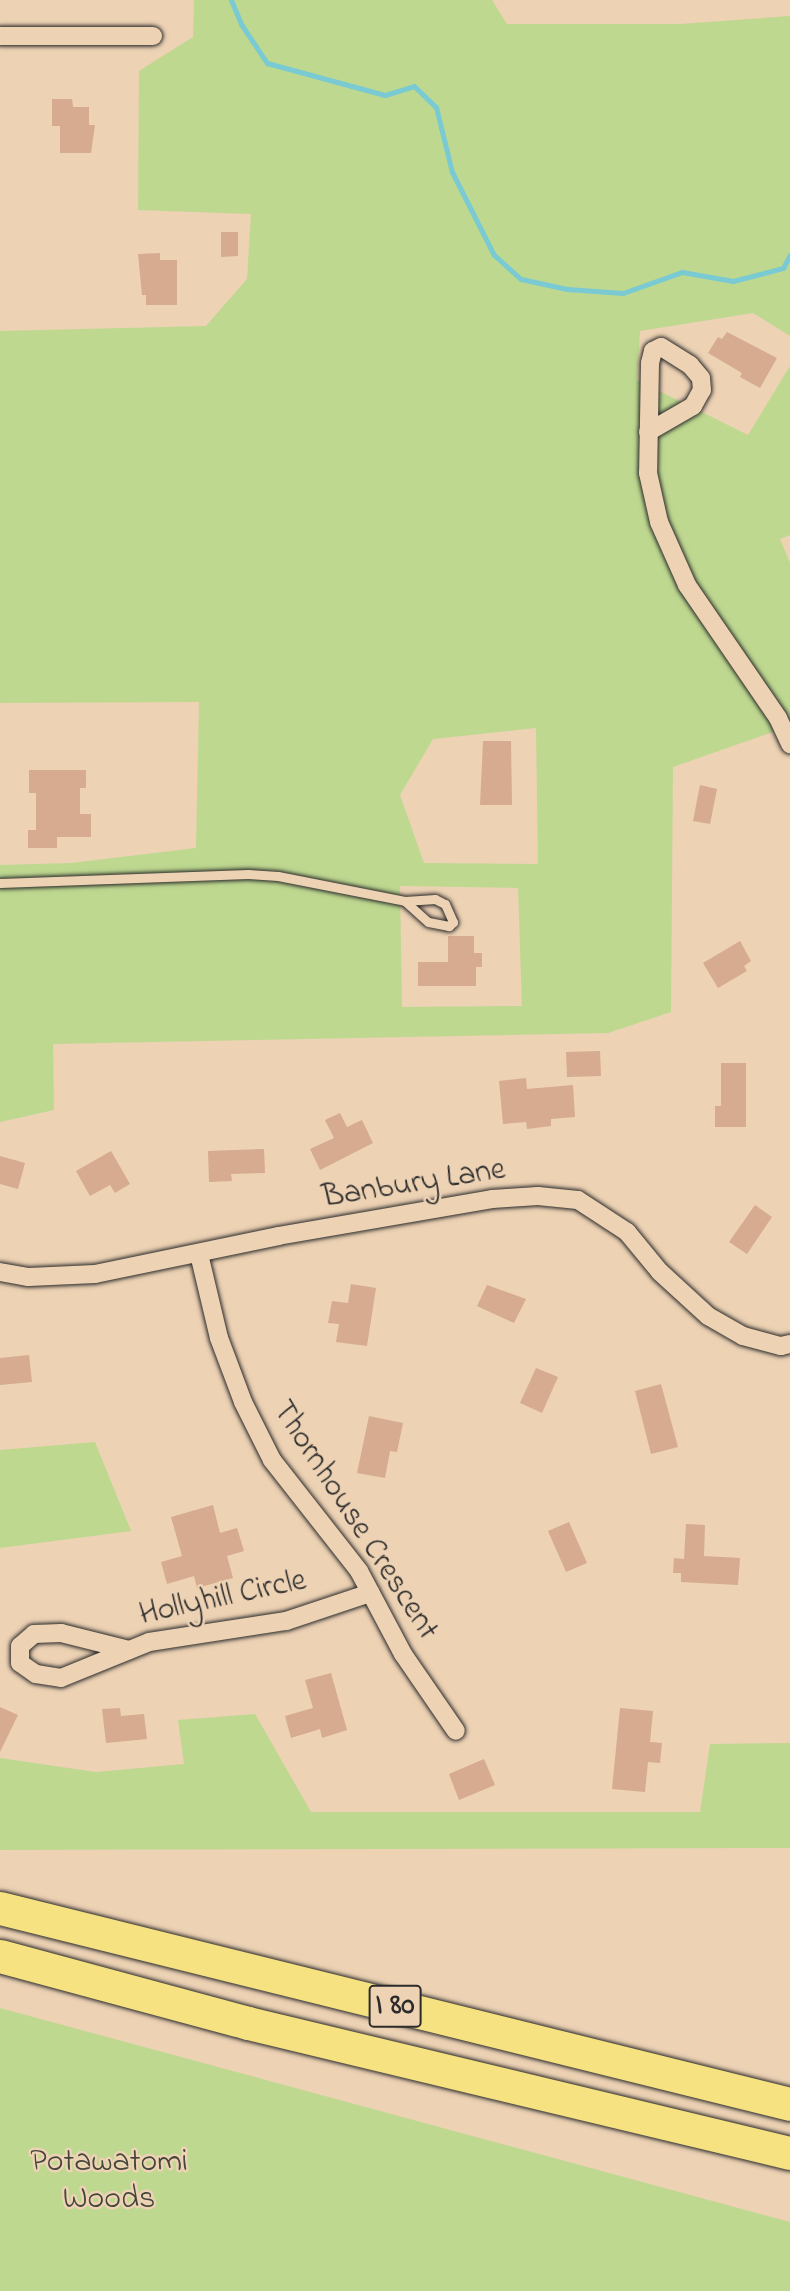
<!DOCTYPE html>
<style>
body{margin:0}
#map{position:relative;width:790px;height:2291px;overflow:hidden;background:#edd2b4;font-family:"Indie Flower",sans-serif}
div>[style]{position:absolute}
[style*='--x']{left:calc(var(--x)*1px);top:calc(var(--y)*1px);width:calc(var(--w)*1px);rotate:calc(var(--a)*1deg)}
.green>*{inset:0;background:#bed890}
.stream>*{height:5px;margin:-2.5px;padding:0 2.5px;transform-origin:2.5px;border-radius:2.5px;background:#79cad2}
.building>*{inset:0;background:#d6ab8f}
.roads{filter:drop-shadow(0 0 2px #2b2b2b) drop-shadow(0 0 2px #2b2b2b)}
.lane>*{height:9px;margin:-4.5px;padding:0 4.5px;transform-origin:4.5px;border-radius:4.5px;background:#edd2b4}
.street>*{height:18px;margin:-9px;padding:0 9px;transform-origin:9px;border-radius:9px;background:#edd2b4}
.highway>*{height:33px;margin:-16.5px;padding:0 16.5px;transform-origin:16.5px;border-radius:16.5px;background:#f6e281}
span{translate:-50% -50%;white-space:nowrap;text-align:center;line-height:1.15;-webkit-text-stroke:5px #edd2b4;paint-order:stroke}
.shield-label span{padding:2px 5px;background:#edd2b4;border:2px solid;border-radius:5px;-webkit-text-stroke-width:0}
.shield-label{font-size:30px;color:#2b2b2b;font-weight:700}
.street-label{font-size:32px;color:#2b2b2b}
.park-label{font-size:32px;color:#41453a}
</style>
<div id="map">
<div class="green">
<div style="clip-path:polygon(evenodd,194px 0,492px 0,507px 24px,680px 24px,790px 16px,790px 336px,753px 313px,640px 331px,637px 380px,748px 435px,790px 366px,790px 535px,780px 539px,790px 563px,790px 726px,673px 767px,671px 1012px,608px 1033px,53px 1044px,54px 1110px,0 1122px,0 865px,71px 863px,196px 848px,199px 702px,0 703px,0 331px,206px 326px,247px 279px,251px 214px,138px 210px,139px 71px,193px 37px,194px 0,536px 728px,538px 864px,424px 863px,400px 795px,433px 739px,536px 728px,194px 0,400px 886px,518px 888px,522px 1006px,402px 1007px,400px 886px)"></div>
<div style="clip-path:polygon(95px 1442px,131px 1531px,0 1548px,0 1450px)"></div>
<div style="clip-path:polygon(255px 1714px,311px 1812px,700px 1812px,710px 1744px,790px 1743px,790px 1848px,0 1850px,0 1758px,96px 1772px,184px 1764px,178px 1720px)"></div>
<div style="clip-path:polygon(0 2008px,790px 2222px,790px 2291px,0 2291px)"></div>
</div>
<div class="stream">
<div style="--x:231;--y:0;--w:26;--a:67"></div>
<div style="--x:241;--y:24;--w:47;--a:56.3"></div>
<div style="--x:267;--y:63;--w:122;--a:15.2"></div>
<div style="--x:385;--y:95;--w:30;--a:-17"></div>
<div style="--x:414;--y:86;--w:30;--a:44"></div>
<div style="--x:436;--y:107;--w:67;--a:76.2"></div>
<div style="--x:452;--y:172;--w:93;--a:63.2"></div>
<div style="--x:494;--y:255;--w:36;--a:42"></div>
<div style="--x:521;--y:279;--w:47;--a:12.3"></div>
<div style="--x:567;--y:289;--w:56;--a:4.1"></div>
<div style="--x:623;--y:293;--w:63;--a:-19.6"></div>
<div style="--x:682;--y:272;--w:52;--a:10"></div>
<div style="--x:733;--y:281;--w:52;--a:-14.6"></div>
<div style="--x:783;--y:268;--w:15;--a:-62"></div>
</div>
<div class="building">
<div style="clip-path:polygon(52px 99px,72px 99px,73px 107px,89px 107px,89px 125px,95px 125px,91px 153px,60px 153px,60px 126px,52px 126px)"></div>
<div style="clip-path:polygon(221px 232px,238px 232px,238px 256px,221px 257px)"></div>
<div style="clip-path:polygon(160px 253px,160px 260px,177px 260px,177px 305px,146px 305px,146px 295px,142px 295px,138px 254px)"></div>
<div style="clip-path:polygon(727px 332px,777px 358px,760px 388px,740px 377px,742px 373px,708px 353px,718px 337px,722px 339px)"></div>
<div style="clip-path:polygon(483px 741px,511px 741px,512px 805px,480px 805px)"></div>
<div style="clip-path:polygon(29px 770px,86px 770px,86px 788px,80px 788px,80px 814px,91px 814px,91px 837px,57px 837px,57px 848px,28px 848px,28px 830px,36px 830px,36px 793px,29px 793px)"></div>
<div style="clip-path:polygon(700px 785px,717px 789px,710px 824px,693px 821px)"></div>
<div style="clip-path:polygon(448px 936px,474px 936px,474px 953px,482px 953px,482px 967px,476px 967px,476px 986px,418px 986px,418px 962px,448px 962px)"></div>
<div style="clip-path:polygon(740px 941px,751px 961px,744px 966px,747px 971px,718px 988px,703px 963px)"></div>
<div style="clip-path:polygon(600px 1051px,601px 1076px,567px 1077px,566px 1052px)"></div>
<div style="clip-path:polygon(721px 1063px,746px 1063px,746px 1127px,715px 1127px,715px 1106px,721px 1106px)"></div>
<div style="clip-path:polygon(526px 1078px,527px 1089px,573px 1085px,575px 1117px,551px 1119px,551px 1126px,527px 1129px,526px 1122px,503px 1124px,499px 1081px)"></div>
<div style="clip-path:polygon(340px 1113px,347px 1127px,362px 1120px,373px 1143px,320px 1170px,310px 1149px,334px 1138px,325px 1120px)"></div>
<div style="clip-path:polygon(264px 1149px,265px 1173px,231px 1174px,232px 1181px,209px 1182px,208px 1151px)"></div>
<div style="clip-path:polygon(111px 1151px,130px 1184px,115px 1193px,110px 1185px,90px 1196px,76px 1171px)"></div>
<div style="clip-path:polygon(0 1156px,25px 1163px,18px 1189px,0 1184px)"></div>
<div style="clip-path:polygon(755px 1205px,772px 1217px,747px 1254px,729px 1242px)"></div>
<div style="clip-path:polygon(351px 1284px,376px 1288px,367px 1346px,336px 1342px,339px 1324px,328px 1323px,332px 1301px,348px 1303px)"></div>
<div style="clip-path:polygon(487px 1285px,526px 1299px,514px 1323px,477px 1306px)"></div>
<div style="clip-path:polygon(29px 1355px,32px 1382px,0 1385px,0 1358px)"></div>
<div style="clip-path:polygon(536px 1368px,558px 1377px,542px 1413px,520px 1403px)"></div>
<div style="clip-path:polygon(661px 1384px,678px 1447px,651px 1454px,635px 1391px)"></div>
<div style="clip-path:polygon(369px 1416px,403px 1423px,397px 1452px,390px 1451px,385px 1478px,357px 1473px)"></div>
<div style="clip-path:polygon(213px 1505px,220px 1533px,237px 1528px,244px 1551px,227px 1556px,233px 1578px,197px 1588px,194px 1576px,167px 1584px,161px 1562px,182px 1556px,171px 1517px)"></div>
<div style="clip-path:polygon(569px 1522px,587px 1563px,566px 1572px,548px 1531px)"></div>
<div style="clip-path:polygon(686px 1524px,705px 1525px,704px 1556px,740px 1558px,738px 1585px,681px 1582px,681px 1573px,673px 1573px,674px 1558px,684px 1559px)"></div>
<div style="clip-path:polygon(331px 1673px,347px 1730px,322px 1738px,320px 1729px,291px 1738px,285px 1716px,313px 1708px,305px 1680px)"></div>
<div style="clip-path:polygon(0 1707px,18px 1715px,0 1752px)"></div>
<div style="clip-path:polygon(120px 1708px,121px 1716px,144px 1714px,147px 1739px,106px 1743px,102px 1709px)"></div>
<div style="clip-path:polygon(620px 1708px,653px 1711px,650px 1742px,662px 1743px,660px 1763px,648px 1762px,645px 1792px,612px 1789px)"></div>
<div style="clip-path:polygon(484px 1759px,495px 1785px,459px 1800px,449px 1774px)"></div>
</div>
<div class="roads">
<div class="lane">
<div style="--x:0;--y:883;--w:248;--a:-2.1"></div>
<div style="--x:248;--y:874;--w:30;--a:4"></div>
<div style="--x:278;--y:876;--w:129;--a:11.1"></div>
<div style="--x:405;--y:901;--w:30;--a:-4"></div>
<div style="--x:435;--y:899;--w:11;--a:27"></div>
<div style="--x:445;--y:904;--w:20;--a:66"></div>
<div style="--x:453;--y:922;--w:6;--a:135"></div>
<div style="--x:449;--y:926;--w:21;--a:-169"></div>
<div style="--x:428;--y:922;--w:31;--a:-138"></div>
</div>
<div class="street">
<div style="--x:0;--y:36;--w:153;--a:0"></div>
<div style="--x:648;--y:432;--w:52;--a:-30"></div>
<div style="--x:693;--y:406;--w:18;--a:-61"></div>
<div style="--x:702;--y:390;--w:12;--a:-95"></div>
<div style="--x:701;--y:378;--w:17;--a:-130"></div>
<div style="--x:690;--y:365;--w:34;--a:-148"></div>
<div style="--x:661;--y:347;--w:9;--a:153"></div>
<div style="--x:653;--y:351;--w:12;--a:104"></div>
<div style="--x:650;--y:363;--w:110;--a:91"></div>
<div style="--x:648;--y:473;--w:50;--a:77.3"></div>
<div style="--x:659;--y:522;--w:69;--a:66"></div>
<div style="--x:687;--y:585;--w:161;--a:55.6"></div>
<div style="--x:778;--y:718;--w:29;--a:65"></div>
<div style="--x:199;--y:1254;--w:86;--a:76.6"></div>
<div style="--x:219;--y:1338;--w:68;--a:69.4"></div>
<div style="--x:243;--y:1402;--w:65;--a:63.4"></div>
<div style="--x:272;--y:1460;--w:141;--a:51.9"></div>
<div style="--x:359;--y:1571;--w:94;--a:62.1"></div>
<div style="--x:403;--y:1654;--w:93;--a:55.5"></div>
<div style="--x:0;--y:1272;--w:29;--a:10"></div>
<div style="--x:29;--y:1277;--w:66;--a:-2.6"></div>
<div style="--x:95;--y:1274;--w:187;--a:-11.7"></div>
<div style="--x:278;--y:1236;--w:217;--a:-9.8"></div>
<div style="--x:492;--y:1199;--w:46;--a:-3.7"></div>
<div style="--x:538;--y:1196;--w:40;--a:5.7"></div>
<div style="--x:578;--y:1200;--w:59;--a:33.1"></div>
<div style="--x:627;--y:1232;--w:52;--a:50.5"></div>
<div style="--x:660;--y:1272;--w:65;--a:42.5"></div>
<div style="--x:708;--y:1316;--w:40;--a:29.7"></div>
<div style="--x:743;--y:1336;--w:39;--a:15"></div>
<div style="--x:781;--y:1346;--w:9;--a:-13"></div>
<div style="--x:129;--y:1650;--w:70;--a:-166"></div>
<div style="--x:61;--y:1633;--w:27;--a:178"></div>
<div style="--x:34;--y:1634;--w:18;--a:139"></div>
<div style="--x:20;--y:1646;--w:17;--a:90"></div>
<div style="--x:20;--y:1663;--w:19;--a:35"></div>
<div style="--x:36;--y:1674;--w:25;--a:9"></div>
<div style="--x:61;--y:1678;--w:95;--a:-22.2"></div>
<div style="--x:149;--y:1642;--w:139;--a:-8.7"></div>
<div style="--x:286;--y:1621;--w:89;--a:-18.4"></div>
</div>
<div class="highway">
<div style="--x:0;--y:1908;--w:814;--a:13.93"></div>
<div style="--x:0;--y:1956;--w:257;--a:15.1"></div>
<div style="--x:248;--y:2023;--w:557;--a:13.49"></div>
</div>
</div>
<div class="shield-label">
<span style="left:395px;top:2006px">I 80</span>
</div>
<div class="street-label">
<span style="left:414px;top:1185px;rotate:-9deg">Banbury Lane</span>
<span style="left:354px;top:1521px;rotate:57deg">Thornhouse Crescent</span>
<span style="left:223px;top:1599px;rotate:-12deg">Hollyhill Circle</span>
</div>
<div class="park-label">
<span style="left:109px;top:2182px">Potawatomi<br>Woods</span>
</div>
</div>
